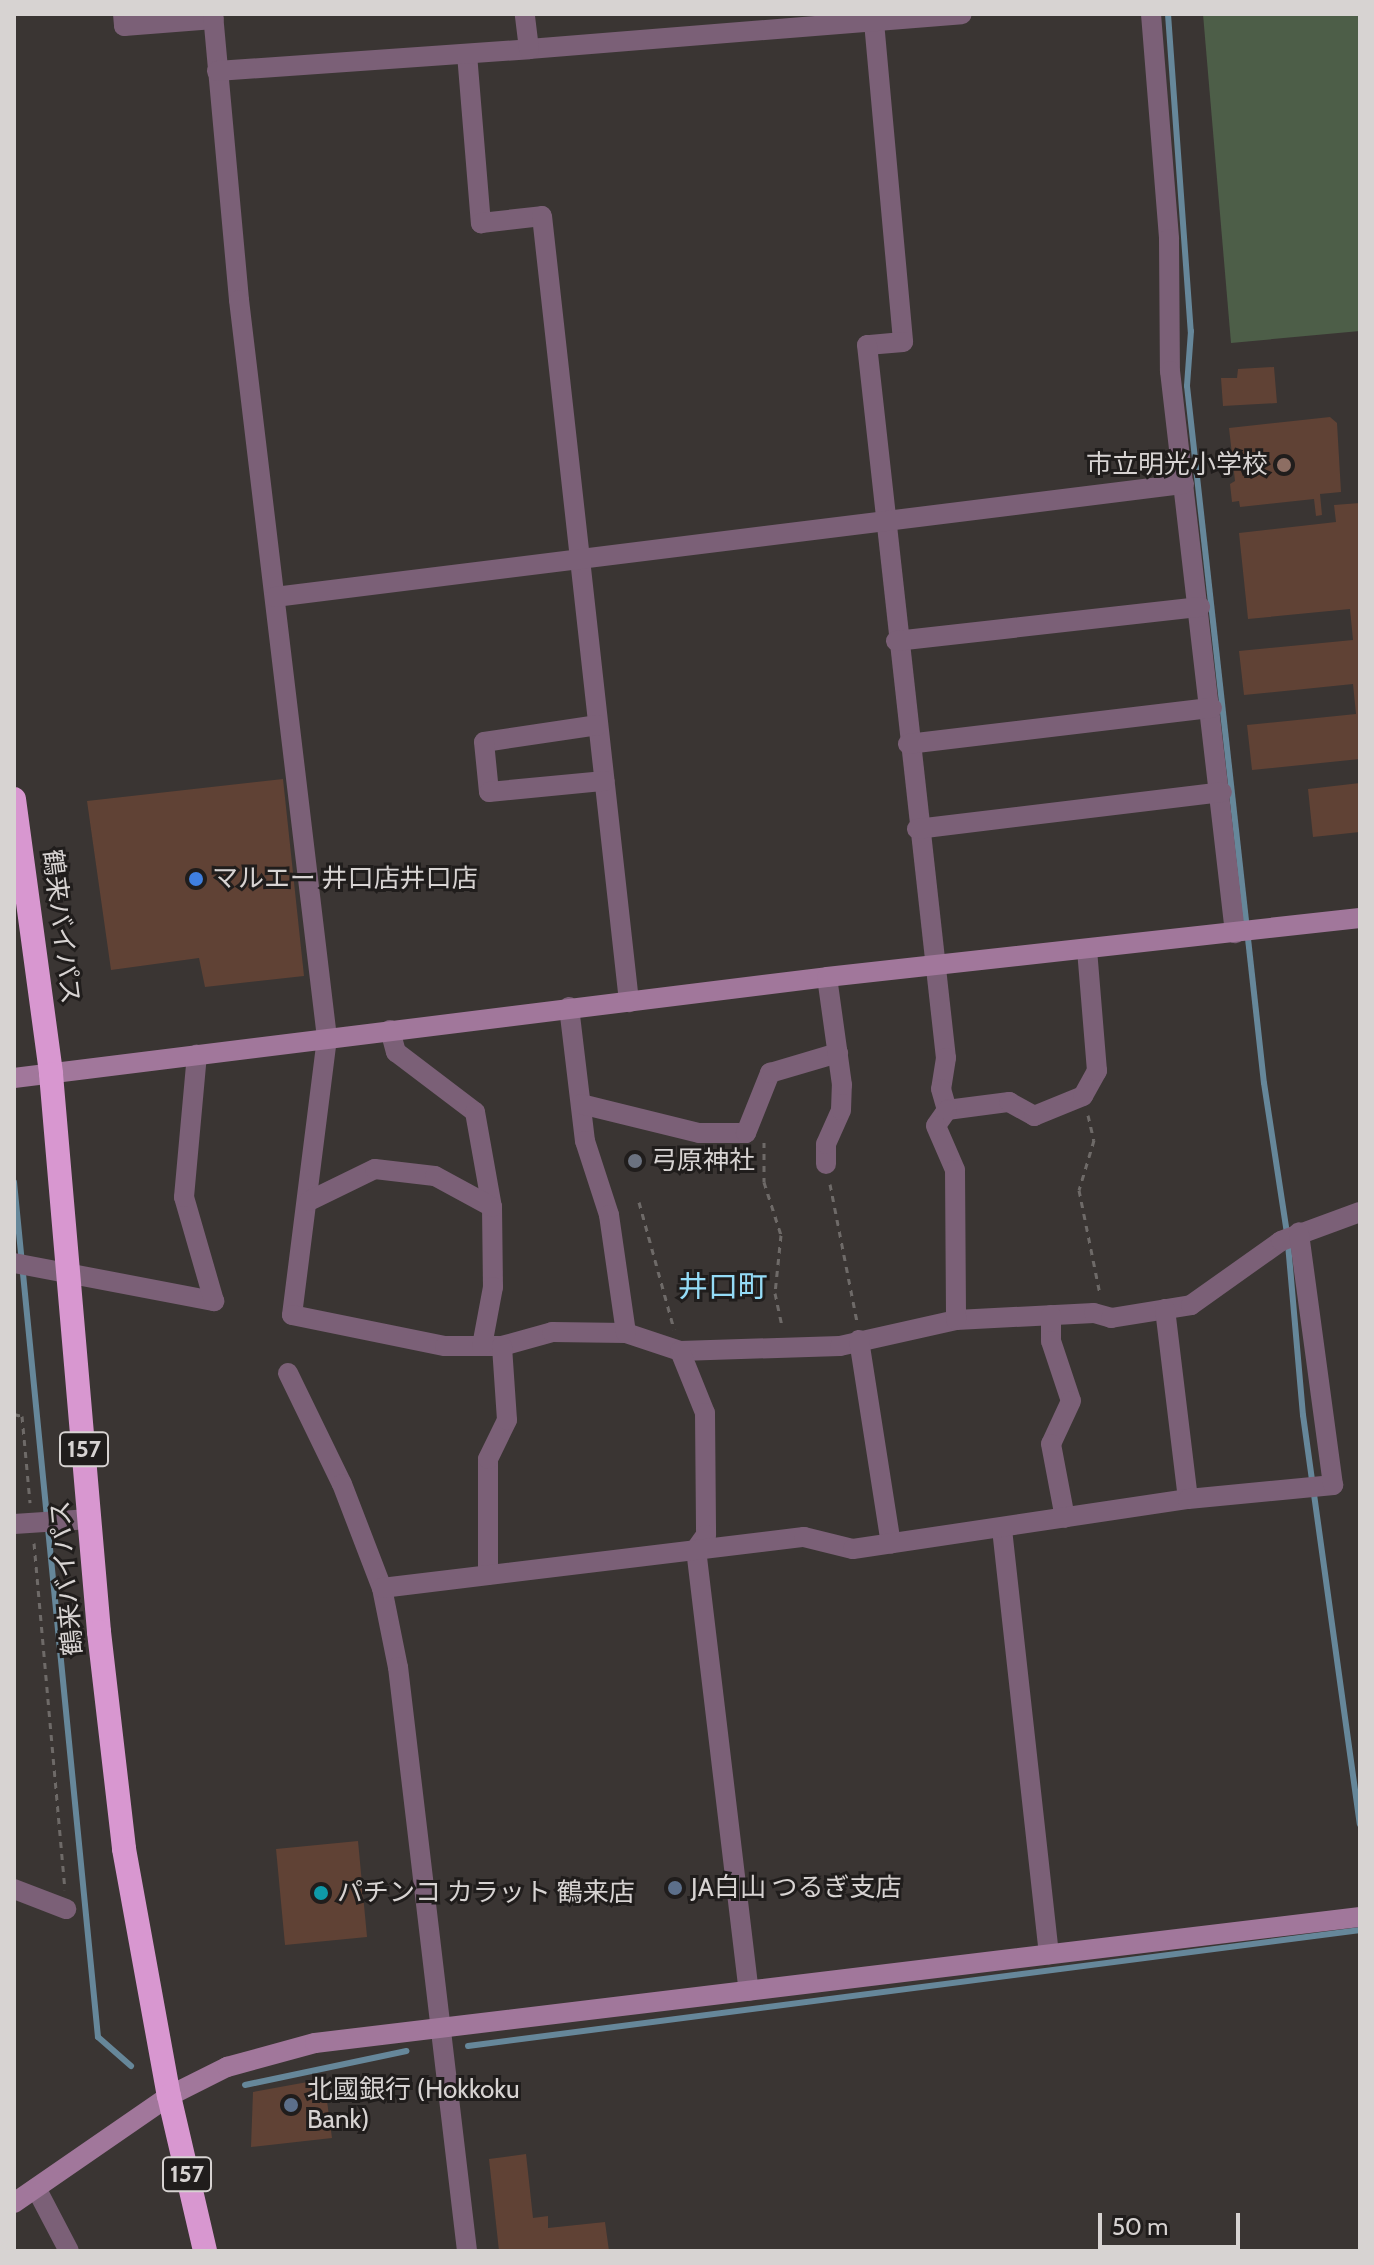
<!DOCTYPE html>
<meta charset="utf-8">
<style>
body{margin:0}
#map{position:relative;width:1374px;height:2265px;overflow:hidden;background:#3a3533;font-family:Cabin,"Noto Sans JP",sans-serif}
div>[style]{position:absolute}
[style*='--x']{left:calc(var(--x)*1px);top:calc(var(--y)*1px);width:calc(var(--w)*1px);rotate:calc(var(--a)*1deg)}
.green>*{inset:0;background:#4d5e48}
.stream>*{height:6px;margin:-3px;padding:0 3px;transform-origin:3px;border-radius:3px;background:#66879a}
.building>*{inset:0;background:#604235}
.path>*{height:3px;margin-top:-1.5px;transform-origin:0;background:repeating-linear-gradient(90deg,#6e6a68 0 6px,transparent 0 12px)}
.street>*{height:20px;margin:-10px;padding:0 10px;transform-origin:10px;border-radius:10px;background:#7b6077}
.secondary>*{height:20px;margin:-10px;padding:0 10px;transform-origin:10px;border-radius:10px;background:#a1779b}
.highway>*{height:24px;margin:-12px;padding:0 12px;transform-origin:12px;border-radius:12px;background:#d897d0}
.dots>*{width:22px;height:22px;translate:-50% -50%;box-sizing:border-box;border:4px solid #201d1c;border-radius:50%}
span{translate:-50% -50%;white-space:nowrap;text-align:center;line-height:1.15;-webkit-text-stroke:6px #201d1c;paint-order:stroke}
.shield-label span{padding:2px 6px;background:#201d1c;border:2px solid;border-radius:6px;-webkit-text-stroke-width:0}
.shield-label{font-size:24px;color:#d7d3d2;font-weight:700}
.poi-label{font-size:26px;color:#d7d3d2}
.right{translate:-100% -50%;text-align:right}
.left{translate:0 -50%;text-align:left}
.street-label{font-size:26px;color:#d7d3d2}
.quarter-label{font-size:30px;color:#94dbf6}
.frame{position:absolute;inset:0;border:16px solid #d7d3d2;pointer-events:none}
.scale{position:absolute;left:1098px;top:2213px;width:142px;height:36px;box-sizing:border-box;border:4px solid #d7d3d2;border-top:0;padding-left:10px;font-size:24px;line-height:28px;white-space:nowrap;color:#d7d3d2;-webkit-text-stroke:6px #201d1c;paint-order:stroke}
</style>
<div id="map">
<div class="green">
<div style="clip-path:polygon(1203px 14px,1360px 14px,1360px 331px,1231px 343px)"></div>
</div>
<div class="stream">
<div style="--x:1168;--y:14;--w:318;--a:85.9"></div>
<div style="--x:1191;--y:331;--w:55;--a:94.2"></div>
<div style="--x:1187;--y:386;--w:701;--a:83.7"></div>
<div style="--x:1264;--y:1083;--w:152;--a:81.3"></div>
<div style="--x:14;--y:1182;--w:859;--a:84.39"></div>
<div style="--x:98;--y:2037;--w:44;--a:41.3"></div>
<div style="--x:1288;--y:1244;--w:172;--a:85"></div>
<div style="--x:1303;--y:1415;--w:413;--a:82.1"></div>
<div style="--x:468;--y:2046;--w:900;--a:-7.41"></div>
<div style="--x:245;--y:2085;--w:165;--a:-11.9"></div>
</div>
<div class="building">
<div style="clip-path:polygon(1274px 367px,1277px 403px,1223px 406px,1221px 378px,1237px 378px,1238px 369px)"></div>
<div style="clip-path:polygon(1330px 417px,1337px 423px,1341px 492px,1320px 494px,1322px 515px,1316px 516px,1314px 499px,1240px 507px,1239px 501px,1232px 502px,1230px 484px,1235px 481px,1229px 428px)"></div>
<div style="clip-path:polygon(1360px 503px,1360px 759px,1252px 770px,1247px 725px,1356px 714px,1353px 684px,1244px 695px,1239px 651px,1353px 640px,1350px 609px,1248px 619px,1239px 533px,1336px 522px,1334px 505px)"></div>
<div style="clip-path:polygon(283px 779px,304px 976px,205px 987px,199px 958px,111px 970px,87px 801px)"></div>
<div style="clip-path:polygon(1360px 783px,1360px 832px,1313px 837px,1308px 789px)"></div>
<div style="clip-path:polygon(358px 1841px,367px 1937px,285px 1945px,276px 1849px)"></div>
<div style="clip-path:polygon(324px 2079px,332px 2138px,251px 2147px,253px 2092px)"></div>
<div style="clip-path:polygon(526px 2154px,533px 2218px,548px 2216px,548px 2228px,605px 2222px,609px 2251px,499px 2251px,489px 2159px)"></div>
</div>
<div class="path">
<div style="--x:1088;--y:1115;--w:26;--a:77"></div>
<div style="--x:1094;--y:1140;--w:52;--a:106.7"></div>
<div style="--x:1079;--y:1190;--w:106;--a:78.6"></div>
<div style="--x:764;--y:1142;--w:40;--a:90"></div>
<div style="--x:764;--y:1182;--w:56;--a:72.2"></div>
<div style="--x:781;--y:1235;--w:58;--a:95.9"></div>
<div style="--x:775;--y:1293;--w:35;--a:78"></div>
<div style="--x:830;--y:1184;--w:141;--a:78.9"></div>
<div style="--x:639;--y:1202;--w:132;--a:74.6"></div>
<div style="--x:14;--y:1414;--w:8;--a:14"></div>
<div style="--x:22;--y:1416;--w:87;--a:84.7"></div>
<div style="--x:34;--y:1543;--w:348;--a:84.9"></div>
</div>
<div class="street">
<div style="--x:123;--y:14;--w:12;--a:85"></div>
<div style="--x:124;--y:26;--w:90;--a:-4.4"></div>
<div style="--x:213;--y:14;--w:287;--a:84.8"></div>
<div style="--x:239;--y:300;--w:743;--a:83.2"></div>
<div style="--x:327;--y:1038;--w:279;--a:97.2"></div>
<div style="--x:292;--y:1315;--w:156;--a:11.5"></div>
<div style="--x:445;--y:1346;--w:57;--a:0"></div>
<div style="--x:502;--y:1346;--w:52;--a:-15.6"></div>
<div style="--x:552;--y:1332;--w:74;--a:0.8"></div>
<div style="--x:626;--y:1333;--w:57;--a:18.4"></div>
<div style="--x:680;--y:1351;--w:160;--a:-1.8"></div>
<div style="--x:840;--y:1346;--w:119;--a:-12.6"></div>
<div style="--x:956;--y:1320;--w:138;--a:-2.9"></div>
<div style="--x:1094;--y:1313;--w:18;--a:16"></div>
<div style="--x:1111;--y:1318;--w:81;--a:-9.2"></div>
<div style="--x:1191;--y:1305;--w:110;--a:-35.4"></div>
<div style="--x:1281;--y:1241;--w:84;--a:-20.2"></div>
<div style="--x:1151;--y:14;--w:226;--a:85.4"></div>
<div style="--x:1169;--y:239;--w:132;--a:89.6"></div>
<div style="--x:1170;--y:371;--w:566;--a:83.4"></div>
<div style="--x:874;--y:22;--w:321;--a:84.8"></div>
<div style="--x:903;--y:342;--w:36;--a:175"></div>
<div style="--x:867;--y:345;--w:717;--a:83.68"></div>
<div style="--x:946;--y:1058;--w:31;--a:99"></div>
<div style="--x:941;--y:1089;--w:22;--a:74"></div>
<div style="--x:947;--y:1110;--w:63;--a:-7.4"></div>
<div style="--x:1009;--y:1102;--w:29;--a:29"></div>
<div style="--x:1034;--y:1116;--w:53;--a:-22.2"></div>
<div style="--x:1083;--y:1096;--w:29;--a:-61"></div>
<div style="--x:1097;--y:1071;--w:122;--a:-94.7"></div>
<div style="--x:529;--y:49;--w:434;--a:-4.6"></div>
<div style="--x:467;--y:54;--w:170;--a:85.3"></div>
<div style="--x:481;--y:223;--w:61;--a:-6.5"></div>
<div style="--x:542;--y:216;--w:791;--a:83.68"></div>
<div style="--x:217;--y:71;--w:313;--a:-4"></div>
<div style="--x:529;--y:49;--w:35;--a:-97"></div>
<div style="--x:275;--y:597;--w:916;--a:-7.09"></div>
<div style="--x:896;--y:641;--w:306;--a:-6.4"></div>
<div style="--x:598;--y:725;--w:115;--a:171.5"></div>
<div style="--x:484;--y:742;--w:50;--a:84.3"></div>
<div style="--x:489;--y:792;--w:116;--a:-5.5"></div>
<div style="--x:908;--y:744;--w:306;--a:-6.8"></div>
<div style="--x:917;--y:829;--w:307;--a:-6.9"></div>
<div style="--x:569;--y:1007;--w:135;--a:83.2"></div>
<div style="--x:585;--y:1141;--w:78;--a:72"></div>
<div style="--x:609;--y:1215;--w:119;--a:81.8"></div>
<div style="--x:390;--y:1030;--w:23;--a:75"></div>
<div style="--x:396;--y:1052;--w:99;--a:37.2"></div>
<div style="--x:475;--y:1112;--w:97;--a:79.9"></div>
<div style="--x:492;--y:1207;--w:80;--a:89.3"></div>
<div style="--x:493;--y:1287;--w:60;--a:100.6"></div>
<div style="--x:581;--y:1104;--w:122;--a:13.8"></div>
<div style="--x:699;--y:1133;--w:47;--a:0"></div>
<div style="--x:746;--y:1133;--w:65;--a:-68.2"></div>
<div style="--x:770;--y:1073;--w:71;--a:-16.4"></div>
<div style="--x:947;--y:1110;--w:19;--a:125"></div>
<div style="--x:936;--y:1126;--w:48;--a:66.6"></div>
<div style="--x:955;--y:1170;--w:150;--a:89.6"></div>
<div style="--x:826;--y:1164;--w:20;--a:-90"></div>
<div style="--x:826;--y:1144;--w:37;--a:-66"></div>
<div style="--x:841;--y:1110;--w:25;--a:-88"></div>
<div style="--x:842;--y:1085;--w:109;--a:-97.9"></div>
<div style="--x:309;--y:1201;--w:73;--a:-25.9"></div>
<div style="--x:375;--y:1169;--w:60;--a:6.7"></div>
<div style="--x:435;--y:1176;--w:65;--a:28.5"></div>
<div style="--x:14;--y:1263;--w:204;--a:10.8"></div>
<div style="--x:214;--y:1301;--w:108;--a:-106.1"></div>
<div style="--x:184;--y:1197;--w:143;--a:-84.8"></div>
<div style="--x:1165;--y:1309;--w:191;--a:83.1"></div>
<div style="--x:1051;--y:1315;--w:26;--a:90"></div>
<div style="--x:1051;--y:1341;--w:63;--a:71.6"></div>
<div style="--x:1071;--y:1401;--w:47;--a:114.9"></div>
<div style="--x:1051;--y:1444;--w:75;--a:79.3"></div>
<div style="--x:859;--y:1340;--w:206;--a:81.1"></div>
<div style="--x:680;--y:1351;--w:67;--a:68"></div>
<div style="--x:705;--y:1413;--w:122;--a:89.5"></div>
<div style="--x:706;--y:1535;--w:17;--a:126"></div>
<div style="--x:696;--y:1549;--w:445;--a:83.2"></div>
<div style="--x:288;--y:1373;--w:123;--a:64.1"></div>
<div style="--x:342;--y:1484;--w:111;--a:69"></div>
<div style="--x:382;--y:1588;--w:81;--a:78.6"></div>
<div style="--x:398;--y:1667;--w:588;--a:83.26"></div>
<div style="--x:14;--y:1524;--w:76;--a:-3.8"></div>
<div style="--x:1002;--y:1529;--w:428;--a:83.7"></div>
<div style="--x:488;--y:1575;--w:116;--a:-90"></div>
<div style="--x:488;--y:1459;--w:43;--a:-64"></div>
<div style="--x:507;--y:1420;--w:74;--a:-93.9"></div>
<div style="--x:382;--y:1588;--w:425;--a:-6.9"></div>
<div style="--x:804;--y:1537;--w:50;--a:13.8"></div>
<div style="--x:853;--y:1549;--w:339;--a:-8.5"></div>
<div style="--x:1188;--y:1499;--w:146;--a:-5.5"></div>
<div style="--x:1333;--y:1485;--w:255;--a:-97.7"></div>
<div style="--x:14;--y:1889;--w:56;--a:21"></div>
<div style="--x:36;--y:2188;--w:71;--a:62.4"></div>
</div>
<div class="secondary">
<div style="--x:14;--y:1078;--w:819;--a:-7.08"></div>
<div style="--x:827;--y:977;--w:536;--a:-6.32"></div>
<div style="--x:14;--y:2203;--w:188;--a:-34.6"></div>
<div style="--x:169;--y:2096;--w:65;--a:-26.6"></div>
<div style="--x:227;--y:2067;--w:91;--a:-15.3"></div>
<div style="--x:315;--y:2043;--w:1053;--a:-6.88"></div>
</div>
<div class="highway">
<div style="--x:14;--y:799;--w:277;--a:82.3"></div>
<div style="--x:51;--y:1074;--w:560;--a:85.08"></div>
<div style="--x:99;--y:1632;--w:218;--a:83.4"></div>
<div style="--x:124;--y:1849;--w:251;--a:79.7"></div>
<div style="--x:169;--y:2096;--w:159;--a:76.9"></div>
</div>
<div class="dots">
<div style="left:1284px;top:465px;background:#8d6e63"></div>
<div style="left:196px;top:879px;background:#3f7fe0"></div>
<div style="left:635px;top:1161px;background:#6b7280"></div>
<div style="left:675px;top:1888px;background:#5c6f8a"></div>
<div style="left:321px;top:1893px;background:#0f9aa8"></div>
<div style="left:291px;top:2105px;background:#5c6f8a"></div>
</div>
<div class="shield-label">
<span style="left:84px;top:1449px">157</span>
<span style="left:187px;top:2174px">157</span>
</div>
<div class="poi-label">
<span class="right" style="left:1268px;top:465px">市立明光小学校</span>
<span class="left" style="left:212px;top:879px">マルエー 井口店井口店</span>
<span class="left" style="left:651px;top:1161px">弓原神社</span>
<span class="left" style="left:691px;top:1888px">JA白山 つるぎ支店</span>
<span class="left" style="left:337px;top:1893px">パチンコ カラット 鶴来店</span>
<span class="left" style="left:307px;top:2105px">北國銀行 (Hokkoku<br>Bank)</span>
</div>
<div class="street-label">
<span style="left:61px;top:927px;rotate:83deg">鶴来バイパス</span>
<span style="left:67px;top:1578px;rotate:-95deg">鶴来バイパス</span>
</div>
<div class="quarter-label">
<span style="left:723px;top:1287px">井口町</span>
</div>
<div class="frame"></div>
<div class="scale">50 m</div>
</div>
